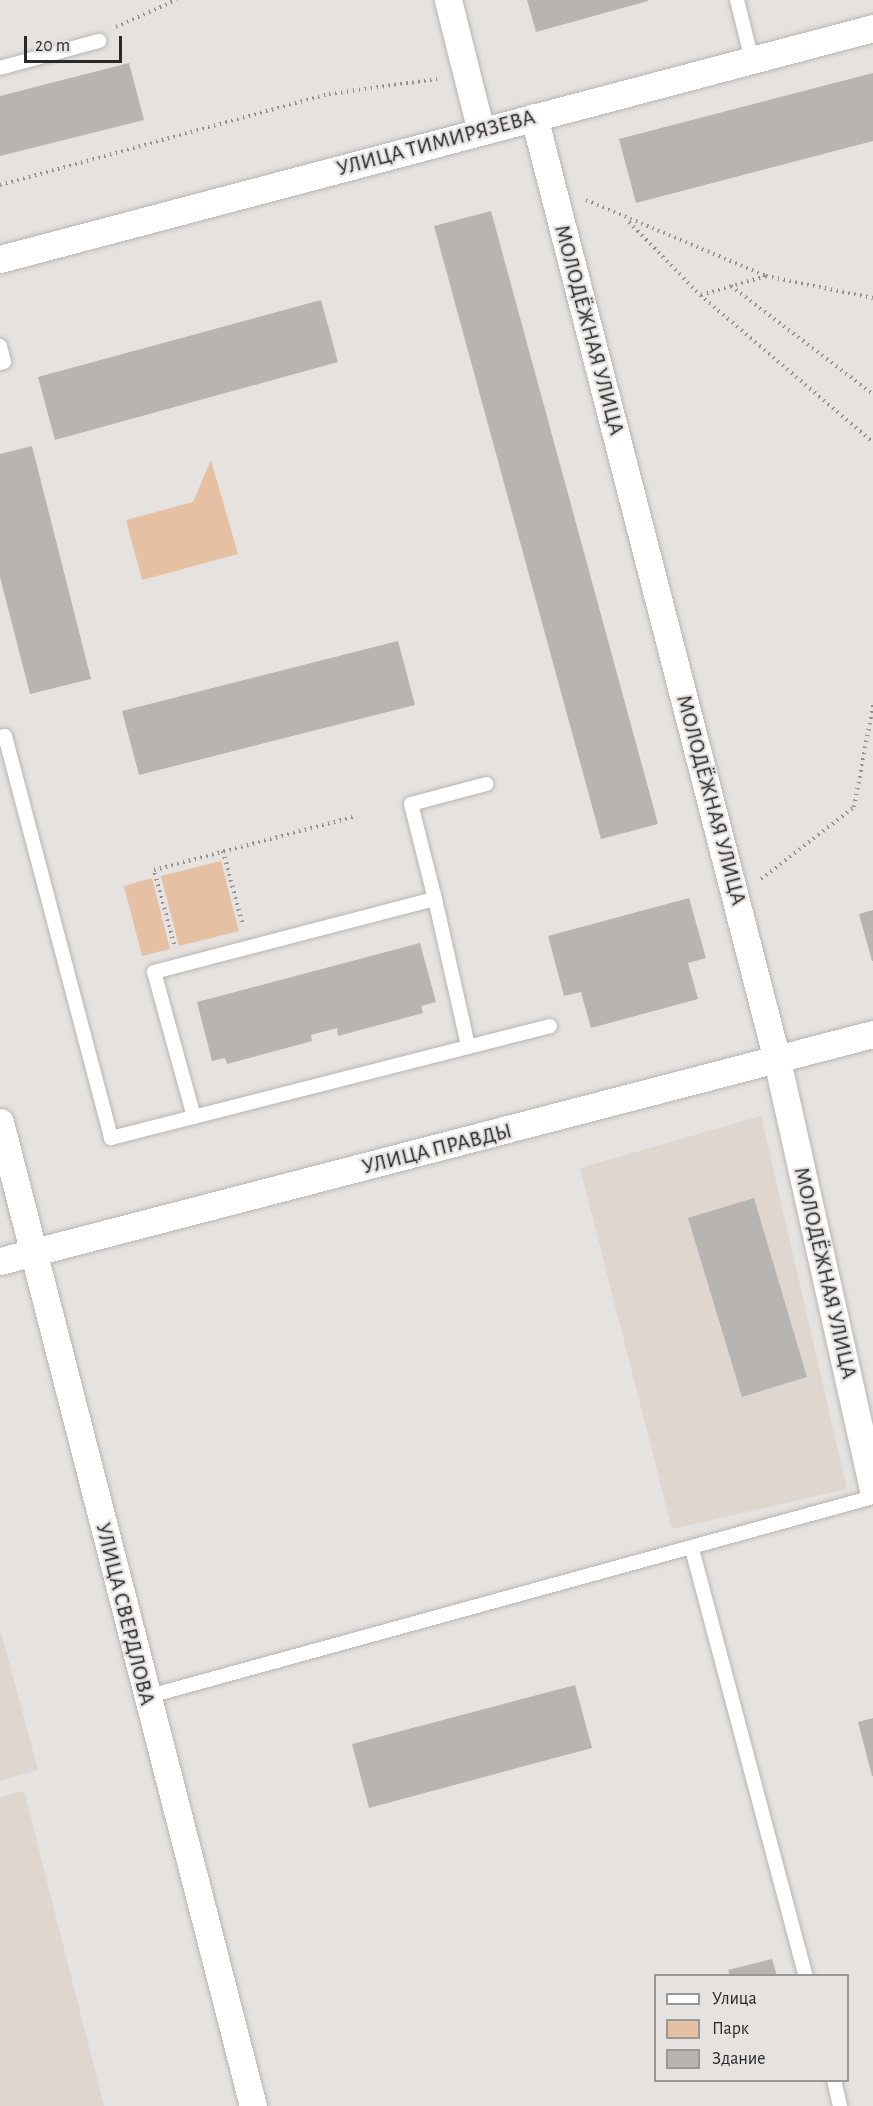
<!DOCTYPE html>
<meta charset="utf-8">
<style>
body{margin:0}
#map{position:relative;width:873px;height:2106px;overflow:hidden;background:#e5e2e0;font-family:"Alegreya Sans",sans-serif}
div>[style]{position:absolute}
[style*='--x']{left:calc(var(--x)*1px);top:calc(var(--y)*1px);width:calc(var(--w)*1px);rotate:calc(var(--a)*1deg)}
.built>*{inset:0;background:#e0d6d0}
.green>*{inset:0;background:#e6c0a3}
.building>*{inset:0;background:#b7b4b2}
.path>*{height:4px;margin-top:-2px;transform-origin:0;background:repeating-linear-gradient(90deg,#93918f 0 1.5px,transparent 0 6px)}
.roads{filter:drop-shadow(0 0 2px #b8b5b2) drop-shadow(0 0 2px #b8b5b2)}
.lane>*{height:14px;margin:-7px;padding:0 7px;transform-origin:7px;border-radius:7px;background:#fff}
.street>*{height:27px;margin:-13.5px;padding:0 13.5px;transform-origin:13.5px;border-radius:13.5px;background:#fff}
span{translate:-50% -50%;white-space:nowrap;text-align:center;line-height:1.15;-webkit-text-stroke:4.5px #e5e2e0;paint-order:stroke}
.street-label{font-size:22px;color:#2a2928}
.legend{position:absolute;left:654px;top:1974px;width:195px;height:108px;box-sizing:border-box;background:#e5e2e0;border:2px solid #9a9896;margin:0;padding:8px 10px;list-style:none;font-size:18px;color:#2a2928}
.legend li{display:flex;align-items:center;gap:12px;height:30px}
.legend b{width:30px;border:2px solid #9a9896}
.scale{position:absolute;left:24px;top:36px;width:98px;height:27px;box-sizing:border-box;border:3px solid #2a2928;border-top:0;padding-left:8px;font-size:18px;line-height:21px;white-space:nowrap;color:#2a2928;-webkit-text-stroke:4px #e5e2e0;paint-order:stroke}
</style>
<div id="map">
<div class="built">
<div style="clip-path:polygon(761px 1116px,847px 1489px,672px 1529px,580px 1168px)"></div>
<div style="clip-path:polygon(0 1628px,38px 1770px,0 1781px)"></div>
<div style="clip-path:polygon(24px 1791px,104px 2106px,0 2106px,0 1797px)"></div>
</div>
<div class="green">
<div style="clip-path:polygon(211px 460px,238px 554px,142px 580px,126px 520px,193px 502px)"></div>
<div style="clip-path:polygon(221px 861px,239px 931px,179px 946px,161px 876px)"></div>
<div style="clip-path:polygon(152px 878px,170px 949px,142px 956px,124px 886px)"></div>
</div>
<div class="building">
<div style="clip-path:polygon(527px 0,648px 0,648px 1px,536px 32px)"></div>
<div style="clip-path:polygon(129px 63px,144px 120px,0 156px,0 96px)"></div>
<div style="clip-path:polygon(873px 73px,873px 141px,636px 203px,619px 139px)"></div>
<div style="clip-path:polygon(491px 211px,658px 824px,601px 839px,434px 226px)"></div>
<div style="clip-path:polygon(321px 300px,338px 362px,55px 440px,38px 377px)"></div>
<div style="clip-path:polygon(32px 446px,91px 679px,30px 694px,0 577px,0 454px)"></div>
<div style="clip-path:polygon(398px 641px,415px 705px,139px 775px,122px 711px)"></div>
<div style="clip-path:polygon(689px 898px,706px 958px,688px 963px,698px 999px,591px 1028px,581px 992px,564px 996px,548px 936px)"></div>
<div style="clip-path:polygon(873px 910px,873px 961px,872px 961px,859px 914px)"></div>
<div style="clip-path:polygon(420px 943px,436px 1002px,421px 1006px,423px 1013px,338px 1036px,337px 1028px,311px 1035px,312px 1041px,227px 1064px,225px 1058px,212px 1061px,197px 1002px)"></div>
<div style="clip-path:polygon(754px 1198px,807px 1377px,742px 1397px,688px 1218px)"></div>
<div style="clip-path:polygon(575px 1685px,592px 1748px,369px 1808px,352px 1744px)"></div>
<div style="clip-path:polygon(873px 1718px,873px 1776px,872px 1776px,858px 1722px)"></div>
<div style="clip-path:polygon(772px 1959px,777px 1976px,730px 1976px,728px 1970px)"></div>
</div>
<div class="path">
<div style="--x:116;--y:27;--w:66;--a:-24.2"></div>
<div style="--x:0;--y:185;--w:341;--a:-15.5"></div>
<div style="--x:329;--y:94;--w:109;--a:-7.9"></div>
<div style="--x:586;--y:200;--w:195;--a:22.9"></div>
<div style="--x:766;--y:276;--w:109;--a:11.6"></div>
<div style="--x:629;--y:222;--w:102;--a:45.8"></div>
<div style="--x:700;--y:295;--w:227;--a:40.4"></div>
<div style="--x:731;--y:286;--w:178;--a:37.3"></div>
<div style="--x:701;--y:295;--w:68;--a:-16.3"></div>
<div style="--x:223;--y:851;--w:78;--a:75.1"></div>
<div style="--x:761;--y:879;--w:118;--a:-37.7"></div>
<div style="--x:854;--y:807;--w:104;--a:-79.4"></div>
<div style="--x:174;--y:944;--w:77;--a:-105.1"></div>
<div style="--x:154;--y:870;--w:210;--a:-14.9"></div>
</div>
<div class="roads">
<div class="lane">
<div style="--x:737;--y:0;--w:62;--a:76"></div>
<div style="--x:0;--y:68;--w:103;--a:-15.3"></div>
<div style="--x:0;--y:346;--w:16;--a:76"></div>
<div style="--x:4;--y:362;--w:4;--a:166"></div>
<div style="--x:0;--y:737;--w:5;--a:-11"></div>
<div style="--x:5;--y:736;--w:416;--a:75.2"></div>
<div style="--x:111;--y:1138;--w:453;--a:-14.3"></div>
<div style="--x:435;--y:899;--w:98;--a:-104.2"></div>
<div style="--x:411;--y:804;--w:78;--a:-14.9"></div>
<div style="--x:194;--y:1117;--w:150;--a:-105.4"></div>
<div style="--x:154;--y:972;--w:290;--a:-14.6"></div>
<div style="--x:435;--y:899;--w:151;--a:77.3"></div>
<div style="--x:692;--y:1549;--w:442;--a:75.1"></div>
<div style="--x:146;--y:1697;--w:754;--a:-15.38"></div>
<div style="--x:834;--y:2080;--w:27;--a:77"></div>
</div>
<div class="street">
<div style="--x:448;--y:0;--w:135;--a:75.9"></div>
<div style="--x:534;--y:117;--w:974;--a:75.55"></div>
<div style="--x:777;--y:1060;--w:439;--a:77.4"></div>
<div style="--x:0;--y:259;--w:903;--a:-14.82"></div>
<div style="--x:0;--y:1122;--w:1016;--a:75.58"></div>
<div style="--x:0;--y:1261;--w:902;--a:-14.58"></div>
</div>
</div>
<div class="street-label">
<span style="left:436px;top:143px;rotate:-15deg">УЛИЦА ТИМИРЯЗЕВА</span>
<span style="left:589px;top:330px;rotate:75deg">МОЛОДЁЖНАЯ УЛИЦА</span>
<span style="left:711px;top:800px;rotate:75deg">МОЛОДЁЖНАЯ УЛИЦА</span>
<span style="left:437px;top:1149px;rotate:-14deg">УЛИЦА ПРАВДЫ</span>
<span style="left:825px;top:1273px;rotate:77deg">МОЛОДЁЖНАЯ УЛИЦА</span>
<span style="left:125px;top:1614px;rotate:76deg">УЛИЦА СВЕРДЛОВА</span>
</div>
<ul class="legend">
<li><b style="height:8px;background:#fff"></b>Улица</li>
<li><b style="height:16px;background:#e6c0a3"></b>Парк</li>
<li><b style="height:16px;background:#b7b4b2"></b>Здание</li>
</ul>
<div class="scale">20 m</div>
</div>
